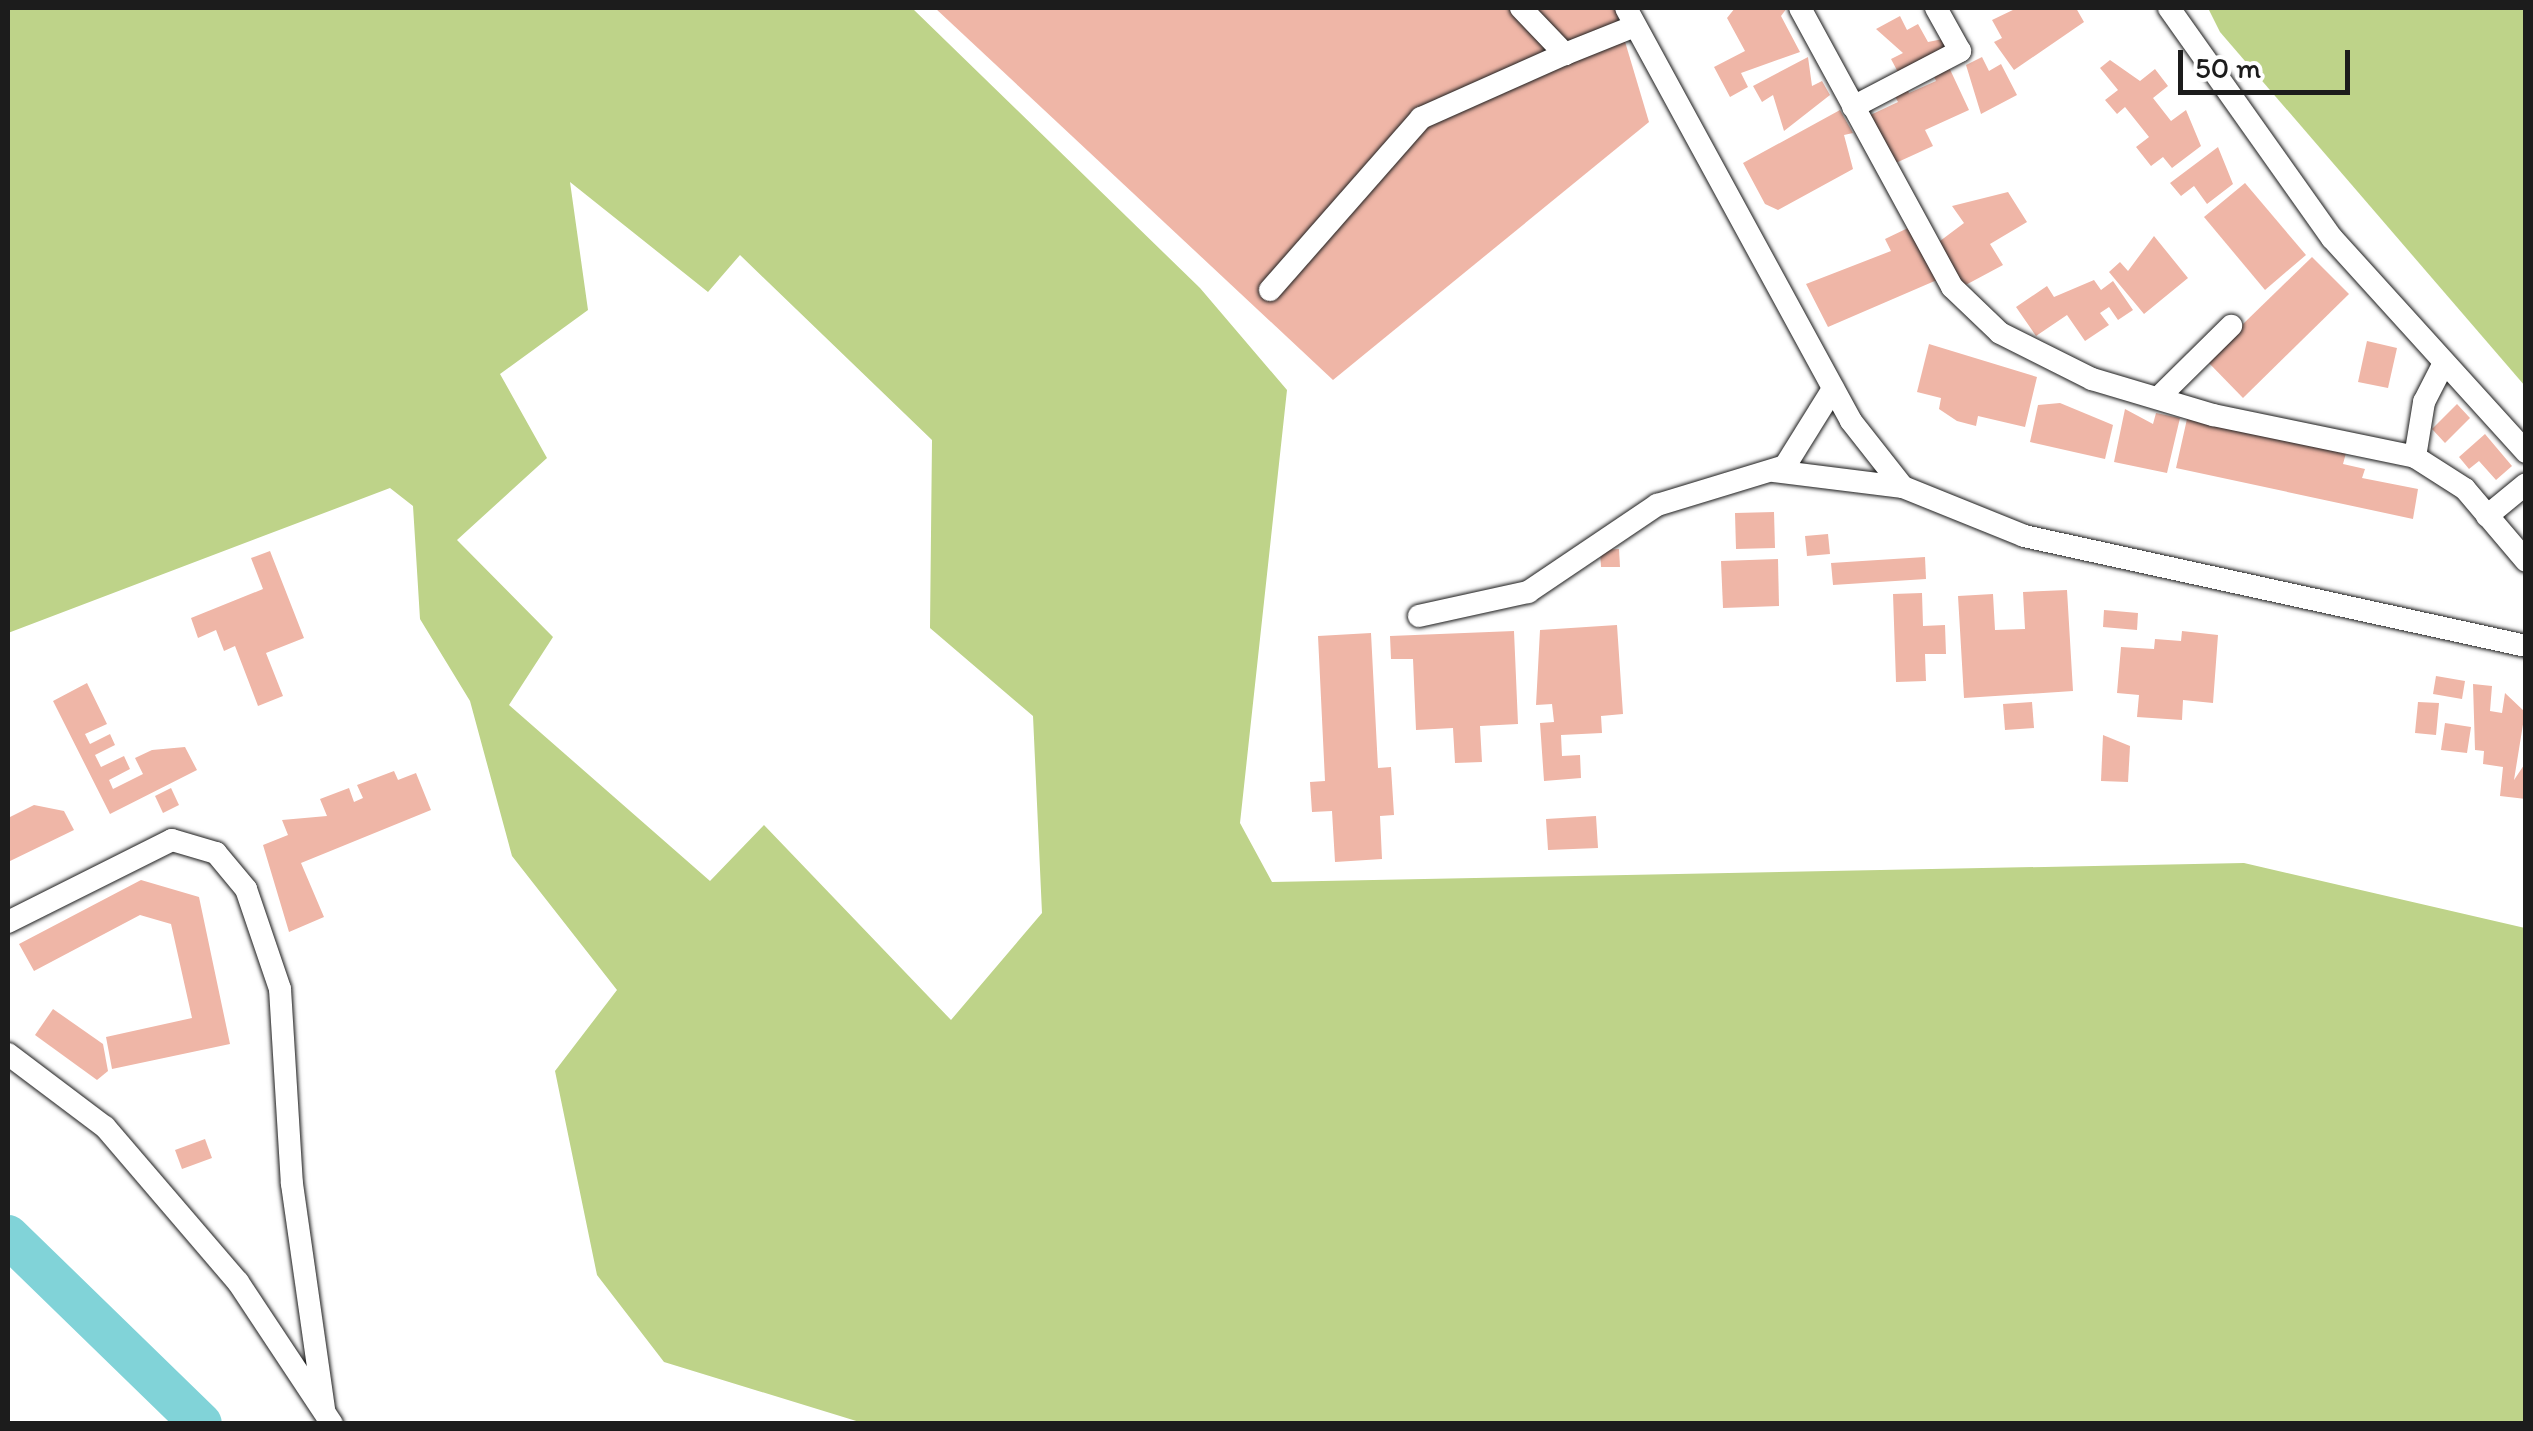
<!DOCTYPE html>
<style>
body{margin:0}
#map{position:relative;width:2533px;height:1431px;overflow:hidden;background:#fff;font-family:Itim,sans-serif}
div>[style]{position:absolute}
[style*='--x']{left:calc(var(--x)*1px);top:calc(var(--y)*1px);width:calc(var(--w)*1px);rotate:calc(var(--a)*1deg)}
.green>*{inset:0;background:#bed389}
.river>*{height:42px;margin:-21px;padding:0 21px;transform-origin:21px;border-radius:21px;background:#81d3d8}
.building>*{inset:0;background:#efb6a7}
.roads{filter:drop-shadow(0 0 2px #1c1c1c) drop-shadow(0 0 2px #1c1c1c)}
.minor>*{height:22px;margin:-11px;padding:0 11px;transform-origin:11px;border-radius:11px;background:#fff}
span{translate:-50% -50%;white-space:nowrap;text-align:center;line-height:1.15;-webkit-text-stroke:10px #fff;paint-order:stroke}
.frame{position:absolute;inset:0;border:10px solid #1c1c1c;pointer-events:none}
.scale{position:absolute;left:2178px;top:50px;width:172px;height:45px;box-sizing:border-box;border:5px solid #1c1c1c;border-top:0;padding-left:12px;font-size:30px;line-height:35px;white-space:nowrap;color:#1c1c1c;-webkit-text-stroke:8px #fff;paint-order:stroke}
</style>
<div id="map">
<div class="green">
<div style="clip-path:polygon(evenodd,8px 8px,912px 8px,1200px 288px,1287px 390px,1240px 823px,1272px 882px,2244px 863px,2525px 928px,2525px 1423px,866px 1424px,664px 1362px,597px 1275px,555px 1071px,617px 990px,512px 856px,470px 701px,420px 619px,413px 506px,390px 488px,8px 633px,8px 8px,570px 182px,708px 292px,740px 255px,932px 440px,930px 628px,1033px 716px,1042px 913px,951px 1020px,764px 825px,710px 881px,509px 705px,553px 637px,457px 540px,547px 458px,500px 374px,588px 310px,570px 182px)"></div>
<div style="clip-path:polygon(2208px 8px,2525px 8px,2525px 386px,2220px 32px)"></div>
</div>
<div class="river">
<div style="--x:8;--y:1236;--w:269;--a:44.2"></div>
</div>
<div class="building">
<div style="clip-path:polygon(935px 8px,1615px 8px,1649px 122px,1333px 380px)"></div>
<div style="clip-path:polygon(1735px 8px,1787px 8px,1781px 16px,1800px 52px,1741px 73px,1748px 87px,1730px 97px,1714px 67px,1745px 51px,1727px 18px)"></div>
<div style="clip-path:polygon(2017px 8px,2076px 8px,2084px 22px,2014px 70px,1994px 42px,2002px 38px,1992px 20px)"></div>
<div style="clip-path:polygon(1900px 16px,1907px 30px,1918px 24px,1928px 42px,1943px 39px,1949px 51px,1900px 76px,1891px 59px,1903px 53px,1876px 29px)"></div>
<div style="clip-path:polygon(1808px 57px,1812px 86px,1822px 81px,1830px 95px,1784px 131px,1773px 95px,1762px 102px,1753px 86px)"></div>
<div style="clip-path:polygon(1982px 57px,1989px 71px,2001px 64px,2017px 95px,1981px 114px,1966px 65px)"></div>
<div style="clip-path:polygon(2110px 60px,2140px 81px,2155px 69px,2168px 86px,2153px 98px,2171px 121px,2186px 110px,2201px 146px,2172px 168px,2163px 157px,2151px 166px,2136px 147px,2149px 137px,2125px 107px,2117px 114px,2105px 100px,2118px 90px,2100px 68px)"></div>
<div style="clip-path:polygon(1947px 63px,1969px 110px,1925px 130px,1933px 146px,1887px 167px,1864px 118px,1898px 102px,1891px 89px,1905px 82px,1909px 93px,1936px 81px,1931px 70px)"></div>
<div style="clip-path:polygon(1840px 110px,1853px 133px,1844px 135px,1853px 169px,1778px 210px,1765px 204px,1743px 163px)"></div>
<div style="clip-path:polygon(2218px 147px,2233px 184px,2207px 204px,2194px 186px,2181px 196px,2170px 183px)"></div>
<div style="clip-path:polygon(2245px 183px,2306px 255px,2265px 290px,2204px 217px)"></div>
<div style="clip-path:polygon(2008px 192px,2027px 222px,1990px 244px,2003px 265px,1960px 288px,1936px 244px,1964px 223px,1952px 206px)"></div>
<div style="clip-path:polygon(1910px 227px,1937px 280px,1828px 327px,1806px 284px,1891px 251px,1885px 239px)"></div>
<div style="clip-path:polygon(2154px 236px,2188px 278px,2144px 314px,2109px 272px,2120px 262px,2128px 271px)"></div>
<div style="clip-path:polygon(2312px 257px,2349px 294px,2243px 398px,2206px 360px)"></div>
<div style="clip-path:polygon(2094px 280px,2101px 290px,2113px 281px,2133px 310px,2118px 320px,2109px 307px,2100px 313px,2109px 325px,2085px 341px,2067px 315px,2036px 336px,2016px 307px,2047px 286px,2054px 297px)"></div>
<div style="clip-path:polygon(2367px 341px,2397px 348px,2388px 388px,2358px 382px)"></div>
<div style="clip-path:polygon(1929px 344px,2037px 377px,2025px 427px,1978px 416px,1976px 426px,1957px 421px,1939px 409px,1941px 398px,1917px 392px)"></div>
<div style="clip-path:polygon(2060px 403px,2113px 425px,2105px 459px,2030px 442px,2038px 405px)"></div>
<div style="clip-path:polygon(2457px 404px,2470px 418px,2445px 443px,2432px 429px)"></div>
<div style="clip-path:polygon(2125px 409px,2153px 424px,2156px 413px,2180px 418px,2167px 473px,2114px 462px)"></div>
<div style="clip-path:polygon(2187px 419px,2346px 453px,2343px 464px,2365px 469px,2362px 478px,2418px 489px,2413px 519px,2176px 468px)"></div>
<div style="clip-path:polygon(2485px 434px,2512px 466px,2496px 480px,2479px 461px,2469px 469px,2459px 457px)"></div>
<div style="clip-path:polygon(1774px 512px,1775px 548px,1736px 549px,1735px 513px)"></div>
<div style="clip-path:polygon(1828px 534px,1830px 554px,1807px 556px,1805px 536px)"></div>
<div style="clip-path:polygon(1619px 549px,1620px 567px,1601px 567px,1600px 550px)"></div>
<div style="clip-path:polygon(270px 551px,304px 638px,266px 653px,283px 696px,258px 706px,235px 646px,224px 651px,216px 630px,198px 638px,191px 618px,263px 589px,251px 558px)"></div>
<div style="clip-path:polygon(1925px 557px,1926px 579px,1833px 585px,1831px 563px)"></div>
<div style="clip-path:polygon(1778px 559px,1779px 606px,1723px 608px,1721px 561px)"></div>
<div style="clip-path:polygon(2067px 590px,2073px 691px,1964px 698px,1958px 596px,1993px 594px,1995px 630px,2025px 629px,2023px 592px)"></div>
<div style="clip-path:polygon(1922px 593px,1923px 626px,1945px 625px,1946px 654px,1925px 654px,1926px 681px,1896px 682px,1893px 594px)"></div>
<div style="clip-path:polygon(2104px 610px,2138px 613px,2137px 630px,2103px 627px)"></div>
<div style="clip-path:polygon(1617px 625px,1623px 714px,1601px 716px,1602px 733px,1561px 735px,1562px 756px,1580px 755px,1581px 778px,1544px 781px,1540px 723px,1554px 722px,1552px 704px,1536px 705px,1540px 630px)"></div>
<div style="clip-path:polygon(1514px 631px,1518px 724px,1480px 726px,1482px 762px,1455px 763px,1453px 728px,1416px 730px,1413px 659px,1391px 659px,1390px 636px)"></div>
<div style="clip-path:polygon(2182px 631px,2218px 635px,2213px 703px,2183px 700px,2182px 720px,2137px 717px,2139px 695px,2117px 693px,2121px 647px,2154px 649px,2155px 639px,2181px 641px)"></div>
<div style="clip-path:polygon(1371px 633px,1378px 768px,1391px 767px,1394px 815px,1380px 816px,1382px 859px,1335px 862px,1332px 811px,1312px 812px,1310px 782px,1325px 781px,1318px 636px)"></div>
<div style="clip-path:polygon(2436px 676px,2465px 681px,2462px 699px,2433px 694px)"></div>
<div style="clip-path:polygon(87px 683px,107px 724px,85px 734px,90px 744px,110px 734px,115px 745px,95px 755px,101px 767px,124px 756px,130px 769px,109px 780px,113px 789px,143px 774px,135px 758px,152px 750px,185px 747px,197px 770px,110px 814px,53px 701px)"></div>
<div style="clip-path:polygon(2473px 684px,2492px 686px,2490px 711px,2502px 713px,2505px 693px,2525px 712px,2514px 780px,2526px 762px,2526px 799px,2500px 796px,2503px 767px,2483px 764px,2484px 751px,2475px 750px)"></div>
<div style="clip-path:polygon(2032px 702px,2034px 728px,2005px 730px,2003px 704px)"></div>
<div style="clip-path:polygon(2418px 702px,2439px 703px,2436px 735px,2415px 733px)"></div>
<div style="clip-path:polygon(2445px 723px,2471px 727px,2467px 753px,2441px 750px)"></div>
<div style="clip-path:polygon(2103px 735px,2130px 746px,2128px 782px,2101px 781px)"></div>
<div style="clip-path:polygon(394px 771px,398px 780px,416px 773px,431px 810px,301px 863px,324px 917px,289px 932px,263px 845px,288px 835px,282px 820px,327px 816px,320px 799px,349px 788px,354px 802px,363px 798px,357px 785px)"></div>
<div style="clip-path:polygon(171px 788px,179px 805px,163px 813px,155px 796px)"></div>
<div style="clip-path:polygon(34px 805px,64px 811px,74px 830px,8px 862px,8px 818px)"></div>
<div style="clip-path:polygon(1596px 816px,1598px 848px,1548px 850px,1546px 819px)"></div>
<div style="clip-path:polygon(141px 880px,199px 897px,230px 1044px,112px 1069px,106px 1037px,192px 1018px,171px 924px,140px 915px,34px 971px,19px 944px)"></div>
<div style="clip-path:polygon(53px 1009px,103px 1044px,108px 1071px,97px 1080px,35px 1035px)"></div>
<div style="clip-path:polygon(205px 1139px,212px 1158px,182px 1169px,175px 1150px)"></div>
</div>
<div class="roads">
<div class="minor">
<div style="--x:1521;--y:8;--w:64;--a:46.3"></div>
<div style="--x:1565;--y:54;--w:75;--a:-21.8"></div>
<div style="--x:1626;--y:8;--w:470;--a:61.4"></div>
<div style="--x:1851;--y:421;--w:84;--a:51.8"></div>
<div style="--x:1903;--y:487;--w:131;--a:22"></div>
<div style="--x:2024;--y:536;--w:514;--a:12.36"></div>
<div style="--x:1800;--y:8;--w:318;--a:61.4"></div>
<div style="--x:1952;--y:287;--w:66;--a:43.8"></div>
<div style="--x:2000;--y:333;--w:103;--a:26.6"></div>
<div style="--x:2092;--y:379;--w:126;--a:16.6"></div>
<div style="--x:2213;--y:415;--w:206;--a:11.7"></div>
<div style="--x:2415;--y:457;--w:56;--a:-80.7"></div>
<div style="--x:2424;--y:402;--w:44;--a:-62.9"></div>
<div style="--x:2169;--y:8;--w:282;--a:54.7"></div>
<div style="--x:2332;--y:238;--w:289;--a:47.8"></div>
<div style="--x:1853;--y:107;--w:121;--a:-27.6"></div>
<div style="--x:1960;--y:51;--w:49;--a:-119.2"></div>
<div style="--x:1270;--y:290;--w:229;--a:-48.7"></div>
<div style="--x:1421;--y:118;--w:158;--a:-24"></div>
<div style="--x:2160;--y:396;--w:100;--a:-44.6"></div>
<div style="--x:2415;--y:457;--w:59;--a:32.6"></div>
<div style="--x:2465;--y:489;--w:94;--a:49.7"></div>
<div style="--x:1774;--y:471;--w:130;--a:7.1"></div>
<div style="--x:2487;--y:516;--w:50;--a:-39.4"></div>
<div style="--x:1419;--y:616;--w:112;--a:-12.4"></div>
<div style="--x:1528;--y:592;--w:156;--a:-34"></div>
<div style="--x:1657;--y:505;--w:134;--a:-16.9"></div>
<div style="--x:1785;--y:466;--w:91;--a:-58.1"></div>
<div style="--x:8;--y:922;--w:183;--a:-26.6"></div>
<div style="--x:172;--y:840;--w:46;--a:16.5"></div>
<div style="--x:216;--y:853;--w:47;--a:50.2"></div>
<div style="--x:246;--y:889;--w:106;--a:71.2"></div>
<div style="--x:280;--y:989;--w:195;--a:86.5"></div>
<div style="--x:292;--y:1184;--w:227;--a:81.9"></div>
<div style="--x:8;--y:1054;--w:121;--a:37"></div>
<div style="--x:105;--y:1127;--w:204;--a:49.4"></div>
<div style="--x:238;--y:1282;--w:170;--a:56.5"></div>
</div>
</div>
<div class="frame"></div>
<div class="scale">50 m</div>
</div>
